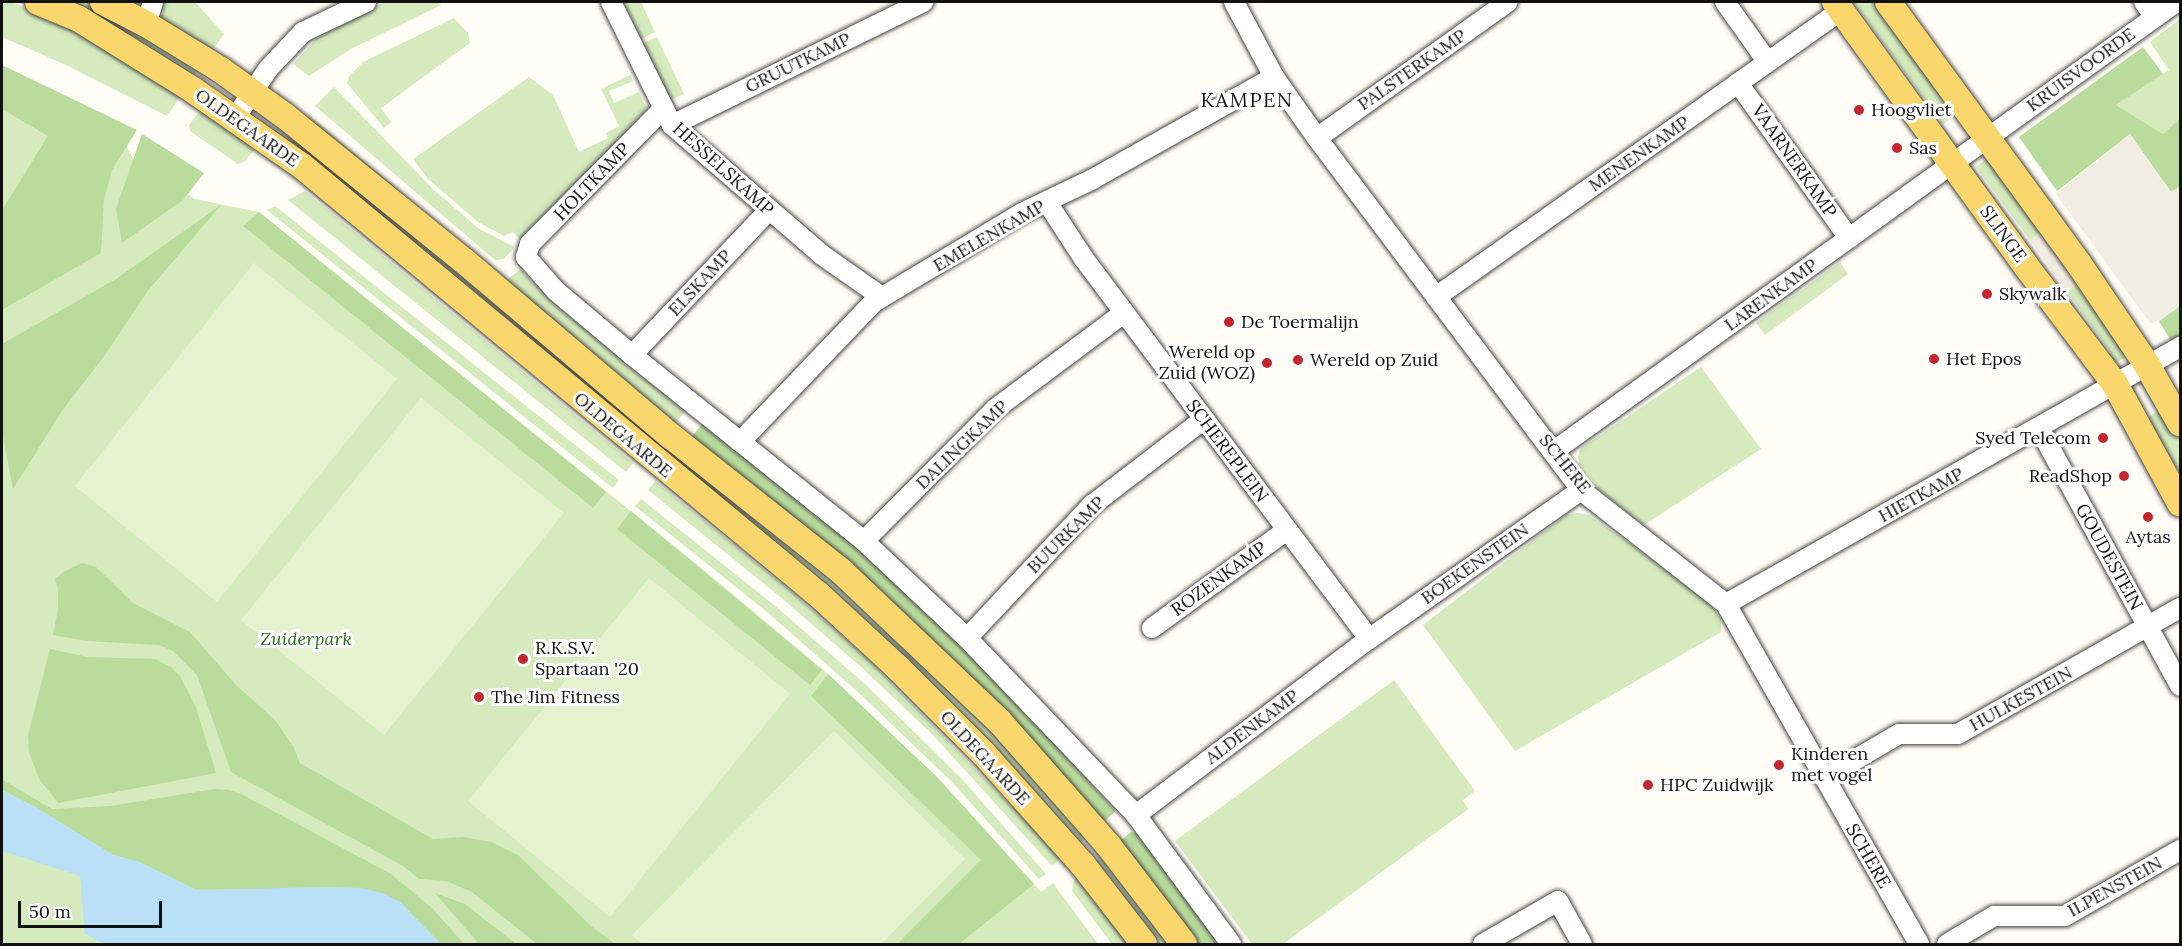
<!DOCTYPE html>
<style>
body{margin:0}
#map{position:relative;width:2182px;height:946px;overflow:hidden;background:#fffdf5;font-family:Lora,serif}
div>[style]{position:absolute}
[style*='--x']{left:calc(var(--x)*1px);top:calc(var(--y)*1px);width:calc(var(--w)*1px);rotate:calc(var(--a)*1deg)}
.green>*{inset:0;background:#d5ebbd}
.forest>*{inset:0;background:#b9dc9c}
.pitch>*{inset:0;background:#e6f2cf}
.plaza>*{inset:0;background:#f1ede2}
.water>*{inset:0;background:#b9e0f7}
.roads{filter:drop-shadow(0 0 2px #444) drop-shadow(0 0 2px #444)}
.minor>*{height:20px;margin:-10px;padding:0 10px;transform-origin:10px;border-radius:10px;background:#fff}
.major>*{height:26px;margin:-13px;padding:0 13px;transform-origin:13px;border-radius:13px;background:#f9d66b}
.dots>*{width:16px;height:16px;translate:-50% -50%;box-sizing:border-box;border:3px solid #fff;border-radius:50%}
span{translate:-50% -50%;white-space:nowrap;text-align:center;line-height:1.15;-webkit-text-stroke:6px #fff;paint-order:stroke}
.street-label{font-size:18px;color:#111}
.poi-label{font-size:18px;color:#111}
.left{translate:0 -50%;text-align:left}
.right{translate:-100% -50%;text-align:right}
.park-label{font-size:18px;color:#2f6b1f;font-style:italic}
.neighbourhood-label{font-size:20px;color:#111;letter-spacing:1.5px}
.frame{position:absolute;inset:0;border:3px solid #111;pointer-events:none}
.scale{position:absolute;left:18px;top:901px;width:144px;height:27px;box-sizing:border-box;border:3px solid #111;border-top:0;padding-left:8px;font-size:18px;line-height:21px;white-space:nowrap;color:#111;-webkit-text-stroke:4px #fff;paint-order:stroke}
</style>
<div id="map">
<div class="green">
<div style="clip-path:polygon(2px 2px,12px 2px,80px 31px,183px 92px,167px 116px,66px 65px,2px 37px)"></div>
<div style="clip-path:polygon(46px 2px,91px 2px,200px 66px,190px 80px)"></div>
<div style="clip-path:polygon(162px 2px,195px 2px,224px 34px,209px 55px,162px 21px)"></div>
<div style="clip-path:polygon(385px 2px,438px 2px,441px 5px,351px 49px,309px 76px,293px 64px,317px 38px,337px 24px)"></div>
<div style="clip-path:polygon(617px 2px,641px 2px,655px 32px,636px 42px)"></div>
<div style="clip-path:polygon(1854px 2px,1877px 2px,1958px 113px,1943px 124px)"></div>
<div style="clip-path:polygon(454px 18px,468px 33px,470px 43px,381px 108px,391px 122px,384px 128px,347px 83px,349px 76px,363px 62px)"></div>
<div style="clip-path:polygon(2180px 19px,2180px 118px,2163px 134px,2115px 105px,2169px 70px,2150px 42px)"></div>
<div style="clip-path:polygon(657px 37px,684px 94px,666px 102px,639px 45px)"></div>
<div style="clip-path:polygon(630px 75px,633px 81px,609px 91px,614px 103px,639px 92px,647px 109px,522px 241px,513px 232px,504px 236px,478px 222px,428px 179px,413px 159px,529px 77px,553px 95px,579px 152px,608px 138px,606px 133px,619px 126px,601px 89px)"></div>
<div style="clip-path:polygon(334px 87px,433px 189px,478px 228px,515px 247px,504px 259px,495px 260px,315px 106px)"></div>
<div style="clip-path:polygon(2px 92px,124px 143px,134px 160px,195px 199px,259px 212px,699px 566px,828px 674px,937px 777px,1041px 892px,1053px 883px,1098px 944px,2px 944px)"></div>
<div style="clip-path:polygon(204px 105px,258px 145px,244px 162px,238px 164px,190px 131px,189px 125px)"></div>
<div style="clip-path:polygon(309px 115px,499px 275px,508px 279px,521px 269px,531px 281px,684px 408px,684px 413px,671px 427px,304px 122px)"></div>
<div style="clip-path:polygon(295px 133px,662px 437px,651px 450px,284px 146px)"></div>
<div style="clip-path:polygon(1986px 159px,1993px 161px,2045px 230px,2030px 240px,1976px 167px)"></div>
<div style="clip-path:polygon(305px 191px,633px 463px,626px 472px,288px 200px)"></div>
<div style="clip-path:polygon(275px 206px,619px 480px,613px 488px,267px 210px)"></div>
<div style="clip-path:polygon(1840px 262px,1848px 274px,1765px 335px,1756px 323px)"></div>
<div style="clip-path:polygon(2081px 281px,2127px 356px,2114px 364px,2104px 358px,2111px 353px,2067px 291px)"></div>
<div style="clip-path:polygon(1701px 367px,1761px 449px,1644px 525px,1595px 487px,1579px 467px,1578px 456px,1581px 448px)"></div>
<div style="clip-path:polygon(2166px 407px,2180px 432px,2180px 472px,2144px 419px)"></div>
<div style="clip-path:polygon(681px 450px,907px 640px,1090px 833px,1075px 847px,668px 465px)"></div>
<div style="clip-path:polygon(655px 481px,792px 592px,867px 658px,1012px 807px,1019px 801px,1066px 854px,1052px 866px,932px 734px,860px 666px,784px 600px,648px 490px)"></div>
<div style="clip-path:polygon(641px 499px,774px 605px,865px 684px,960px 777px,1046px 874px,1039px 879px,953px 783px,858px 692px,767px 612px,635px 506px)"></div>
<div style="clip-path:polygon(1578px 513px,1589px 515px,1707px 598px,1721px 619px,1721px 632px,1515px 751px,1423px 625px,1566px 515px)"></div>
<div style="clip-path:polygon(1394px 680px,1475px 791px,1463px 800px,1468px 809px,1283px 944px,1252px 944px,1175px 841px)"></div>
<div style="clip-path:polygon(1107px 853px,1176px 944px,1152px 944px,1091px 866px)"></div>
<div style="clip-path:polygon(1082px 873px,1137px 944px,1112px 944px,1072px 891px,1074px 880px)"></div>
</div>
<div class="forest">
<div style="clip-path:polygon(2143px 47px,2163px 74px,2116px 105px,2163px 134px,2180px 118px,2180px 187px,2171px 192px,2130px 134px,2057px 191px,2019px 137px)"></div>
<div style="clip-path:polygon(2px 65px,137px 130px,112px 170px,104px 200px,101px 253px,2px 310px,2px 210px,48px 136px,2px 109px)"></div>
<div style="clip-path:polygon(142px 134px,204px 173px,183px 200px,122px 243px,116px 209px)"></div>
<div style="clip-path:polygon(221px 205px,147px 292px,105px 355px,62px 411px,13px 489px,2px 432px,2px 344px,116px 279px)"></div>
<div style="clip-path:polygon(259px 212px,606px 492px,593px 508px,243px 226px)"></div>
<div style="clip-path:polygon(2180px 306px,2180px 336px,2171px 341px,2159px 321px)"></div>
<div style="clip-path:polygon(703px 423px,858px 548px,967px 649px,1116px 811px,1099px 826px,688px 441px)"></div>
<div style="clip-path:polygon(631px 511px,822px 670px,810px 685px,617px 529px)"></div>
<div style="clip-path:polygon(82px 563px,96px 567px,133px 603px,190px 632px,237px 686px,276px 721px,294px 748px,300px 763px,433px 839px,463px 837px,491px 842px,518px 855px,591px 926px,615px 944px,537px 944px,472px 892px,446px 881px,419px 879px,403px 866px,231px 772px,197px 675px,173px 651px,159px 645px,86px 641px,53px 635px,58px 609px,58px 588px,55px 579px,63px 572px)"></div>
<div style="clip-path:polygon(50px 649px,88px 657px,155px 659px,171px 667px,180px 676px,196px 707px,216px 773px,58px 803px,39px 779px,29px 752px,28px 735px)"></div>
<div style="clip-path:polygon(828px 674px,937px 777px,1034px 884px,959px 944px,897px 944px,981px 860px,811px 696px)"></div>
<div style="clip-path:polygon(3px 780px,52px 809px,111px 806px,214px 789px,229px 790px,243px 795px,391px 874px,432px 908px,464px 944px,441px 944px,400px 902px,361px 888px,197px 890px,139px 862px,113px 855px,37px 808px,2px 790px)"></div>
<div style="clip-path:polygon(1131px 832px,1137px 833px,1220px 944px,1191px 944px,1115px 845px)"></div>
<div style="clip-path:polygon(435px 893px,465px 904px,516px 944px,479px 944px)"></div>
</div>
<div class="pitch">
<div style="clip-path:polygon(254px 263px,397px 379px,217px 602px,75px 486px)"></div>
<div style="clip-path:polygon(421px 398px,564px 513px,384px 735px,241px 620px)"></div>
<div style="clip-path:polygon(649px 578px,790px 694px,610px 917px,468px 801px)"></div>
<div style="clip-path:polygon(834px 731px,965px 859px,881px 944px,642px 944px,632px 935px)"></div>
</div>
<div class="plaza">
<div style="clip-path:polygon(2130px 134px,2170px 192px,2180px 187px,2180px 306px,2159px 321px,2150px 323px,2056px 194px)"></div>
<div style="clip-path:polygon(2045px 230px,2081px 281px,2067px 291px,2030px 240px)"></div>
</div>
<div class="water">
<div style="clip-path:polygon(2px 790px,37px 808px,113px 855px,139px 862px,197px 890px,328px 887px,361px 888px,383px 893px,400px 902px,441px 944px,104px 944px,85px 934px,80px 876px,2px 851px)"></div>
</div>
<div class="roads">
<div class="minor">
<div style="--x:611;--y:2;--w:137;--a:63.6"></div>
<div style="--x:672;--y:125;--w:198;--a:40.9"></div>
<div style="--x:822;--y:255;--w:73;--a:35"></div>
<div style="--x:1234;--y:2;--w:85;--a:61.9"></div>
<div style="--x:1274;--y:77;--w:75;--a:54.8"></div>
<div style="--x:1317;--y:138;--w:440;--a:53.1"></div>
<div style="--x:1581;--y:490;--w:184;--a:38.2"></div>
<div style="--x:1726;--y:604;--w:391;--a:60.4"></div>
<div style="--x:1725;--y:2;--w:72;--a:54.6"></div>
<div style="--x:2144;--y:2;--w:19;--a:54"></div>
<div style="--x:146;--y:24;--w:23;--a:-72"></div>
<div style="--x:1738;--y:83;--w:191;--a:54.4"></div>
<div style="--x:662;--y:110;--w:188;--a:134.6"></div>
<div style="--x:530;--y:244;--w:14;--a:107"></div>
<div style="--x:526;--y:257;--w:45;--a:48.6"></div>
<div style="--x:556;--y:291;--w:99;--a:40.1"></div>
<div style="--x:632;--y:355;--w:297;--a:38.7"></div>
<div style="--x:864;--y:541;--w:141;--a:43.3"></div>
<div style="--x:967;--y:638;--w:245;--a:46.3"></div>
<div style="--x:1136;--y:815;--w:160;--a:53.6"></div>
<div style="--x:235;--y:118;--w:59;--a:-56"></div>
<div style="--x:268;--y:69;--w:51;--a:-46.6"></div>
<div style="--x:303;--y:32;--w:70;--a:-25.5"></div>
<div style="--x:672;--y:125;--w:280;--a:-26.1"></div>
<div style="--x:1317;--y:138;--w:234;--a:-35.5"></div>
<div style="--x:1047;--y:202;--w:68;--a:57"></div>
<div style="--x:1084;--y:259;--w:475;--a:53.1"></div>
<div style="--x:1436;--y:297;--w:497;--a:-35.3"></div>
<div style="--x:632;--y:355;--w:198;--a:-46.6"></div>
<div style="--x:2039;--y:428;--w:294;--a:61.3"></div>
<div style="--x:740;--y:442;--w:194;--a:-46.3"></div>
<div style="--x:874;--y:302;--w:173;--a:-31"></div>
<div style="--x:1022;--y:213;--w:79;--a:-25.6"></div>
<div style="--x:1093;--y:179;--w:208;--a:-29.4"></div>
<div style="--x:1554;--y:451;--w:767;--a:-35.82"></div>
<div style="--x:864;--y:541;--w:186;--a:-45.2"></div>
<div style="--x:995;--y:409;--w:161;--a:-36.7"></div>
<div style="--x:1726;--y:604;--w:522;--a:-29.51"></div>
<div style="--x:1152;--y:628;--w:167;--a:-36"></div>
<div style="--x:967;--y:638;--w:183;--a:-46.8"></div>
<div style="--x:1092;--y:505;--w:141;--a:-37.5"></div>
<div style="--x:1824;--y:778;--w:87;--a:-30.4"></div>
<div style="--x:1899;--y:734;--w:59;--a:0"></div>
<div style="--x:1958;--y:734;--w:255;--a:-29.6"></div>
<div style="--x:1136;--y:815;--w:292;--a:-37.1"></div>
<div style="--x:1369;--y:639;--w:259;--a:-35.1"></div>
<div style="--x:1483;--y:944;--w:86;--a:-29.8"></div>
<div style="--x:1558;--y:901;--w:49;--a:60.8"></div>
<div style="--x:1947;--y:944;--w:55;--a:-30.8"></div>
<div style="--x:1994;--y:916;--w:71;--a:0"></div>
<div style="--x:2065;--y:916;--w:133;--a:-29.9"></div>
</div>
<div class="major">
<div style="--x:38;--y:2;--w:44;--a:22.5"></div>
<div style="--x:79;--y:19;--w:134;--a:31.9"></div>
<div style="--x:193;--y:90;--w:133;--a:34.9"></div>
<div style="--x:302;--y:166;--w:672;--a:39.69"></div>
<div style="--x:819;--y:595;--w:108;--a:42.7"></div>
<div style="--x:898;--y:668;--w:122;--a:45"></div>
<div style="--x:984;--y:754;--w:149;--a:48.3"></div>
<div style="--x:1083;--y:865;--w:100;--a:52.3"></div>
<div style="--x:103;--y:2;--w:48;--a:27.1"></div>
<div style="--x:146;--y:24;--w:88;--a:31.5"></div>
<div style="--x:221;--y:70;--w:79;--a:35.7"></div>
<div style="--x:285;--y:116;--w:229;--a:39"></div>
<div style="--x:463;--y:260;--w:274;--a:40.3"></div>
<div style="--x:672;--y:437;--w:216;--a:38.4"></div>
<div style="--x:841;--y:571;--w:219;--a:43.5"></div>
<div style="--x:1000;--y:722;--w:164;--a:48.7"></div>
<div style="--x:1108;--y:845;--w:125;--a:52.5"></div>
<div style="--x:1835;--y:2;--w:326;--a:54.1"></div>
<div style="--x:2026;--y:266;--w:148;--a:53"></div>
<div style="--x:2115;--y:384;--w:136;--a:61.4"></div>
<div style="--x:1888;--y:2;--w:324;--a:53.9"></div>
<div style="--x:2079;--y:264;--w:122;--a:56"></div>
<div style="--x:2147;--y:365;--w:67;--a:60.4"></div>
</div>
</div>
<div class="dots">
<div style="left:1859px;top:110px;background:#c4262e"></div>
<div style="left:1897px;top:148px;background:#c4262e"></div>
<div style="left:1987px;top:294px;background:#c4262e"></div>
<div style="left:1229px;top:322px;background:#c4262e"></div>
<div style="left:1934px;top:359px;background:#c4262e"></div>
<div style="left:1298px;top:360px;background:#c4262e"></div>
<div style="left:1267px;top:363px;background:#c4262e"></div>
<div style="left:2103px;top:438px;background:#c4262e"></div>
<div style="left:2124px;top:476px;background:#c4262e"></div>
<div style="left:2148px;top:517px;background:#c4262e"></div>
<div style="left:523px;top:659px;background:#c4262e"></div>
<div style="left:479px;top:697px;background:#c4262e"></div>
<div style="left:1779px;top:765px;background:#c4262e"></div>
<div style="left:1648px;top:785px;background:#c4262e"></div>
</div>
<div class="street-label">
<span style="left:798px;top:63px;rotate:-26deg">GRUUTKAMP</span>
<span style="left:1412px;top:70px;rotate:-35deg">PALSTERKAMP</span>
<span style="left:2081px;top:70px;rotate:-36deg">KRUISVOORDE</span>
<span style="left:247px;top:128px;rotate:35deg">OLDEGAARDE</span>
<span style="left:1639px;top:154px;rotate:-35deg">MENENKAMP</span>
<span style="left:1794px;top:161px;rotate:55deg">VAARNERKAMP</span>
<span style="left:723px;top:169px;rotate:42deg">HESSELSKAMP</span>
<span style="left:592px;top:182px;rotate:-46deg">HOLTKAMP</span>
<span style="left:2003px;top:234px;rotate:54deg">SLINGE</span>
<span style="left:989px;top:236px;rotate:-30deg">EMELENKAMP</span>
<span style="left:700px;top:283px;rotate:-47deg">ELSKAMP</span>
<span style="left:1771px;top:295px;rotate:-36deg">LARENKAMP</span>
<span style="left:623px;top:435px;rotate:40deg">OLDEGAARDE</span>
<span style="left:962px;top:445px;rotate:-44deg">DALINGKAMP</span>
<span style="left:1227px;top:451px;rotate:53deg">SCHEREPLEIN</span>
<span style="left:1565px;top:464px;rotate:51deg">SCHERE</span>
<span style="left:1921px;top:495px;rotate:-29deg">HIETKAMP</span>
<span style="left:1066px;top:535px;rotate:-45deg">BUURKAMP</span>
<span style="left:2109px;top:557px;rotate:61deg">GOUDESTEIN</span>
<span style="left:1475px;top:564px;rotate:-35deg">BOEKENSTEIN</span>
<span style="left:1219px;top:579px;rotate:-36deg">ROZENKAMP</span>
<span style="left:2021px;top:699px;rotate:-29deg">HULKESTEIN</span>
<span style="left:1252px;top:727px;rotate:-37deg">ALDENKAMP</span>
<span style="left:985px;top:758px;rotate:47deg">OLDEGAARDE</span>
<span style="left:1868px;top:856px;rotate:60deg">SCHERE</span>
<span style="left:2115px;top:887px;rotate:-29deg">ILPENSTEIN</span>
</div>
<div class="poi-label">
<span class="left" style="left:1871px;top:110px">Hoogvliet</span>
<span class="left" style="left:1909px;top:148px">Sas</span>
<span class="left" style="left:1999px;top:294px">Skywalk</span>
<span class="left" style="left:1241px;top:322px">De Toermalijn</span>
<span class="right" style="left:1255px;top:363px">Wereld op<br>Zuid (WOZ)</span>
<span class="left" style="left:1946px;top:359px">Het Epos</span>
<span class="left" style="left:1310px;top:360px">Wereld op Zuid</span>
<span class="right" style="left:2091px;top:438px">Syed Telecom</span>
<span class="right" style="left:2112px;top:476px">ReadShop</span>
<span style="left:2148px;top:537px">Aytas</span>
<span class="left" style="left:535px;top:659px">R.K.S.V.<br>Spartaan '20</span>
<span class="left" style="left:491px;top:697px">The Jim Fitness</span>
<span class="left" style="left:1791px;top:765px">Kinderen<br>met vogel</span>
<span class="left" style="left:1660px;top:785px">HPC Zuidwijk</span>
</div>
<div class="park-label">
<span style="left:306px;top:639px">Zuiderpark</span>
</div>
<div class="neighbourhood-label">
<span style="left:1247px;top:99px">KAMPEN</span>
</div>
<div class="frame"></div>
<div class="scale">50 m</div>
</div>
